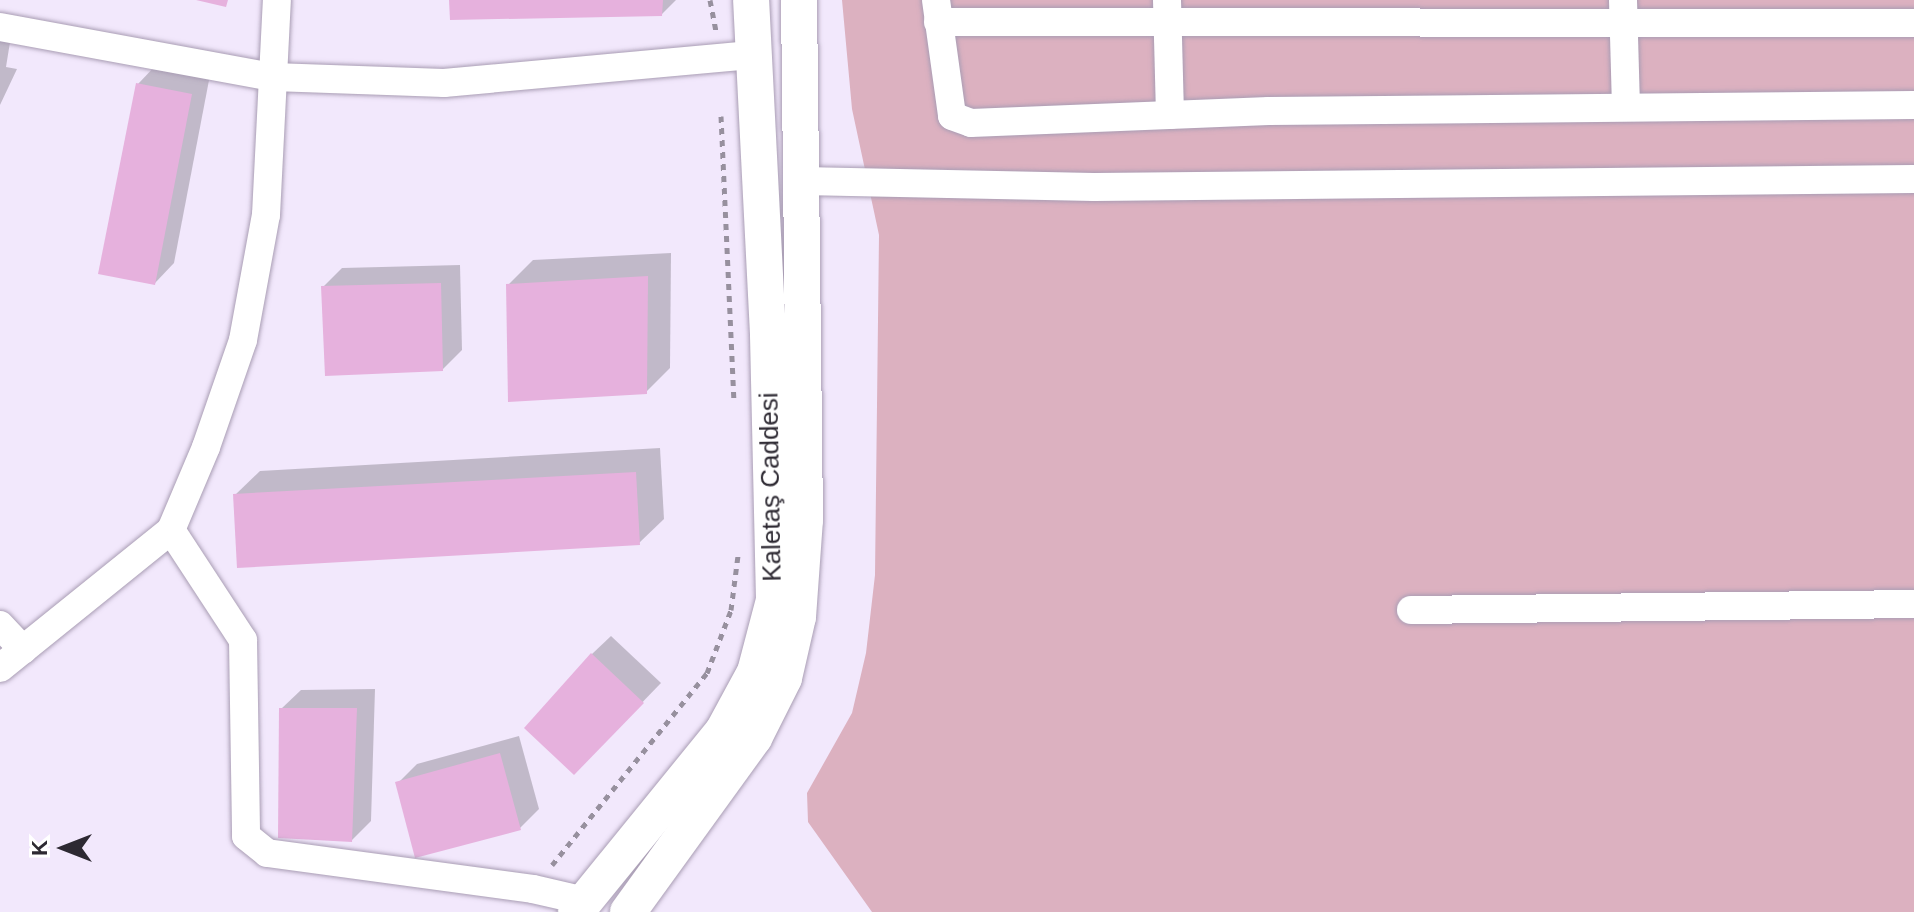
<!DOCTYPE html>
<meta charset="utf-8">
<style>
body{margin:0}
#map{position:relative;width:1914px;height:912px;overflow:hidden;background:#f2e8fc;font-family:Arial,sans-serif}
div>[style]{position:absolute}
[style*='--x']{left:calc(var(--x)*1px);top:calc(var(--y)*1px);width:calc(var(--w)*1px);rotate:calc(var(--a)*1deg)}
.green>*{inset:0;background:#dcb1c0}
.shadow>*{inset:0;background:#0003}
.building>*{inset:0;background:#e6b1dd}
.path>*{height:5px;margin-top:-2.5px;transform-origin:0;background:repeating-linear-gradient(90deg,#97909e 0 6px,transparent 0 12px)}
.roads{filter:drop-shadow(0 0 2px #a99db4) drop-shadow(0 0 2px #a99db4)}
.minor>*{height:28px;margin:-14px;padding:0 14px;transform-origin:14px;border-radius:14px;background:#fff}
.major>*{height:36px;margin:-18px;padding:0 18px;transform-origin:18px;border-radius:18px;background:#fff}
span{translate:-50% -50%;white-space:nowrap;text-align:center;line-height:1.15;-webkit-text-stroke:6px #fff;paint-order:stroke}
.street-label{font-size:26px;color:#2d2932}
.north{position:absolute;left:24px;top:808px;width:80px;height:80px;-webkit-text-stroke:6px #fff;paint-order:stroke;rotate:270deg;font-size:22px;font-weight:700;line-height:32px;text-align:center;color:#2d2932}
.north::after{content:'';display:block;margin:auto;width:28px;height:36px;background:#2d2932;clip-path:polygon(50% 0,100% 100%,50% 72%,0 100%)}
</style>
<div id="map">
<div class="green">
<div style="clip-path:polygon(842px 0,1914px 0,1914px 912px,872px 912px,808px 822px,807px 793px,852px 713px,866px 653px,875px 575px,879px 235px,852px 109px)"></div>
</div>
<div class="shadow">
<div style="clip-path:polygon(451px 0,676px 0,662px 14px)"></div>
<div style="clip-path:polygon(0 34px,11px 36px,6px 67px,17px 69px,0 105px)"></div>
<div style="clip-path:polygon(157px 64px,210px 75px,174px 263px,155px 283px,138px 84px)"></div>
<div style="clip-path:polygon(671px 253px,670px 368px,646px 392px,508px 285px,533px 260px)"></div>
<div style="clip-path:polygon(460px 265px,462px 350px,442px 370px,323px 287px,342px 268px)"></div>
<div style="clip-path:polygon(660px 448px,664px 519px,639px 543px,235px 495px,260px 471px)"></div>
<div style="clip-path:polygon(611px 636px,661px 683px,574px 773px,592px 654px)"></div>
<div style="clip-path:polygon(375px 689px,371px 821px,352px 840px,281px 709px,301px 690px)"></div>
<div style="clip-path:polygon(519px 736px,539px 809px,520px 828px,398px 783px,417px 764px)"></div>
</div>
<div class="building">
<div style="clip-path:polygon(196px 0,228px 0,226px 7px)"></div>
<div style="clip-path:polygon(449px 0,663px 0,662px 16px,450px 20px)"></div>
<div style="clip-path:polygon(136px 83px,192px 94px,155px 285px,98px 274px)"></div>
<div style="clip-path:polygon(648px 276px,647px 394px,508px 402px,506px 284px)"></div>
<div style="clip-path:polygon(441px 283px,443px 371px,325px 376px,321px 286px)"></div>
<div style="clip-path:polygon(636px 472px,640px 545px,237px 568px,233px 494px)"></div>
<div style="clip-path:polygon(591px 653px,644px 703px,574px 775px,524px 728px)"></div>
<div style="clip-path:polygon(279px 708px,357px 708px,352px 842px,278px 838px)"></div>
<div style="clip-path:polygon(500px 753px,521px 830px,415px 858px,395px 782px)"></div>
</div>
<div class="path">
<div style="--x:710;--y:0;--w:32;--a:79"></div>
<div style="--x:721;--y:116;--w:282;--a:87.4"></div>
<div style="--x:552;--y:865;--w:247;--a:-51.1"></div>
<div style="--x:707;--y:673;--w:67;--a:-69.1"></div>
<div style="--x:731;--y:610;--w:55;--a:-82.7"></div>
</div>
<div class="roads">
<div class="minor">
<div style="--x:936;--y:0;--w:117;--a:82.1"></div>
<div style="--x:952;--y:116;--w:20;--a:20"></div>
<div style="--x:971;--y:123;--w:298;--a:-2.3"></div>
<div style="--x:1269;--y:111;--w:645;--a:-0.53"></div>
<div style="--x:1167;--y:0;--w:115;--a:88.5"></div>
<div style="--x:1623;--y:0;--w:105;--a:88.4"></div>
<div style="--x:938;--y:22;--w:976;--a:0.06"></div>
<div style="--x:0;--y:27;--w:278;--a:10.4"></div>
<div style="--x:273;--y:77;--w:171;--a:2"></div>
<div style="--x:444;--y:83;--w:311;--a:-5.2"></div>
<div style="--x:802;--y:181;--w:292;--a:1.2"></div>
<div style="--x:1094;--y:187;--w:820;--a:-0.56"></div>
<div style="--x:171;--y:530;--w:131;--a:56.8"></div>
<div style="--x:243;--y:640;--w:196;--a:89.1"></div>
<div style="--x:246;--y:836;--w:27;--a:39"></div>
<div style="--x:267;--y:853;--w:268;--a:7.7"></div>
<div style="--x:533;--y:889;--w:53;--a:13"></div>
<div style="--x:1411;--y:610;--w:503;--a:-0.68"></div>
<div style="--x:0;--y:625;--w:34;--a:47"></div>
<div style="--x:0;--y:668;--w:220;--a:-38.9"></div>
<div style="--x:171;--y:530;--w:90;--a:-67.1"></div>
<div style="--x:206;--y:447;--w:113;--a:-70.9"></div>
<div style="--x:243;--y:340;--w:127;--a:-79.6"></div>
<div style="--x:266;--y:215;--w:215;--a:-87.1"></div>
</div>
<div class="major">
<div style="--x:576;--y:912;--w:233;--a:-50.9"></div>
<div style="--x:723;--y:731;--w:67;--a:-61.5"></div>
<div style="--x:755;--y:672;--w:74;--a:-75.2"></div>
<div style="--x:774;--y:600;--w:266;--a:-91.3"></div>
<div style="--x:768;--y:334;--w:334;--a:-92.9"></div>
<div style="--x:628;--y:912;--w:215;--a:-54.1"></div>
<div style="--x:754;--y:738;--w:67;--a:-63.4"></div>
<div style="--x:784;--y:678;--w:63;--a:-77.1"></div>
<div style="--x:798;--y:617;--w:97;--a:-85.9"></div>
<div style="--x:805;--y:520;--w:520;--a:-90.66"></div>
</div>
</div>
<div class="street-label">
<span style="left:771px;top:487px;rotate:-91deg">Kaletaş Caddesi</span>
</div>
<div class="north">K</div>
</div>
